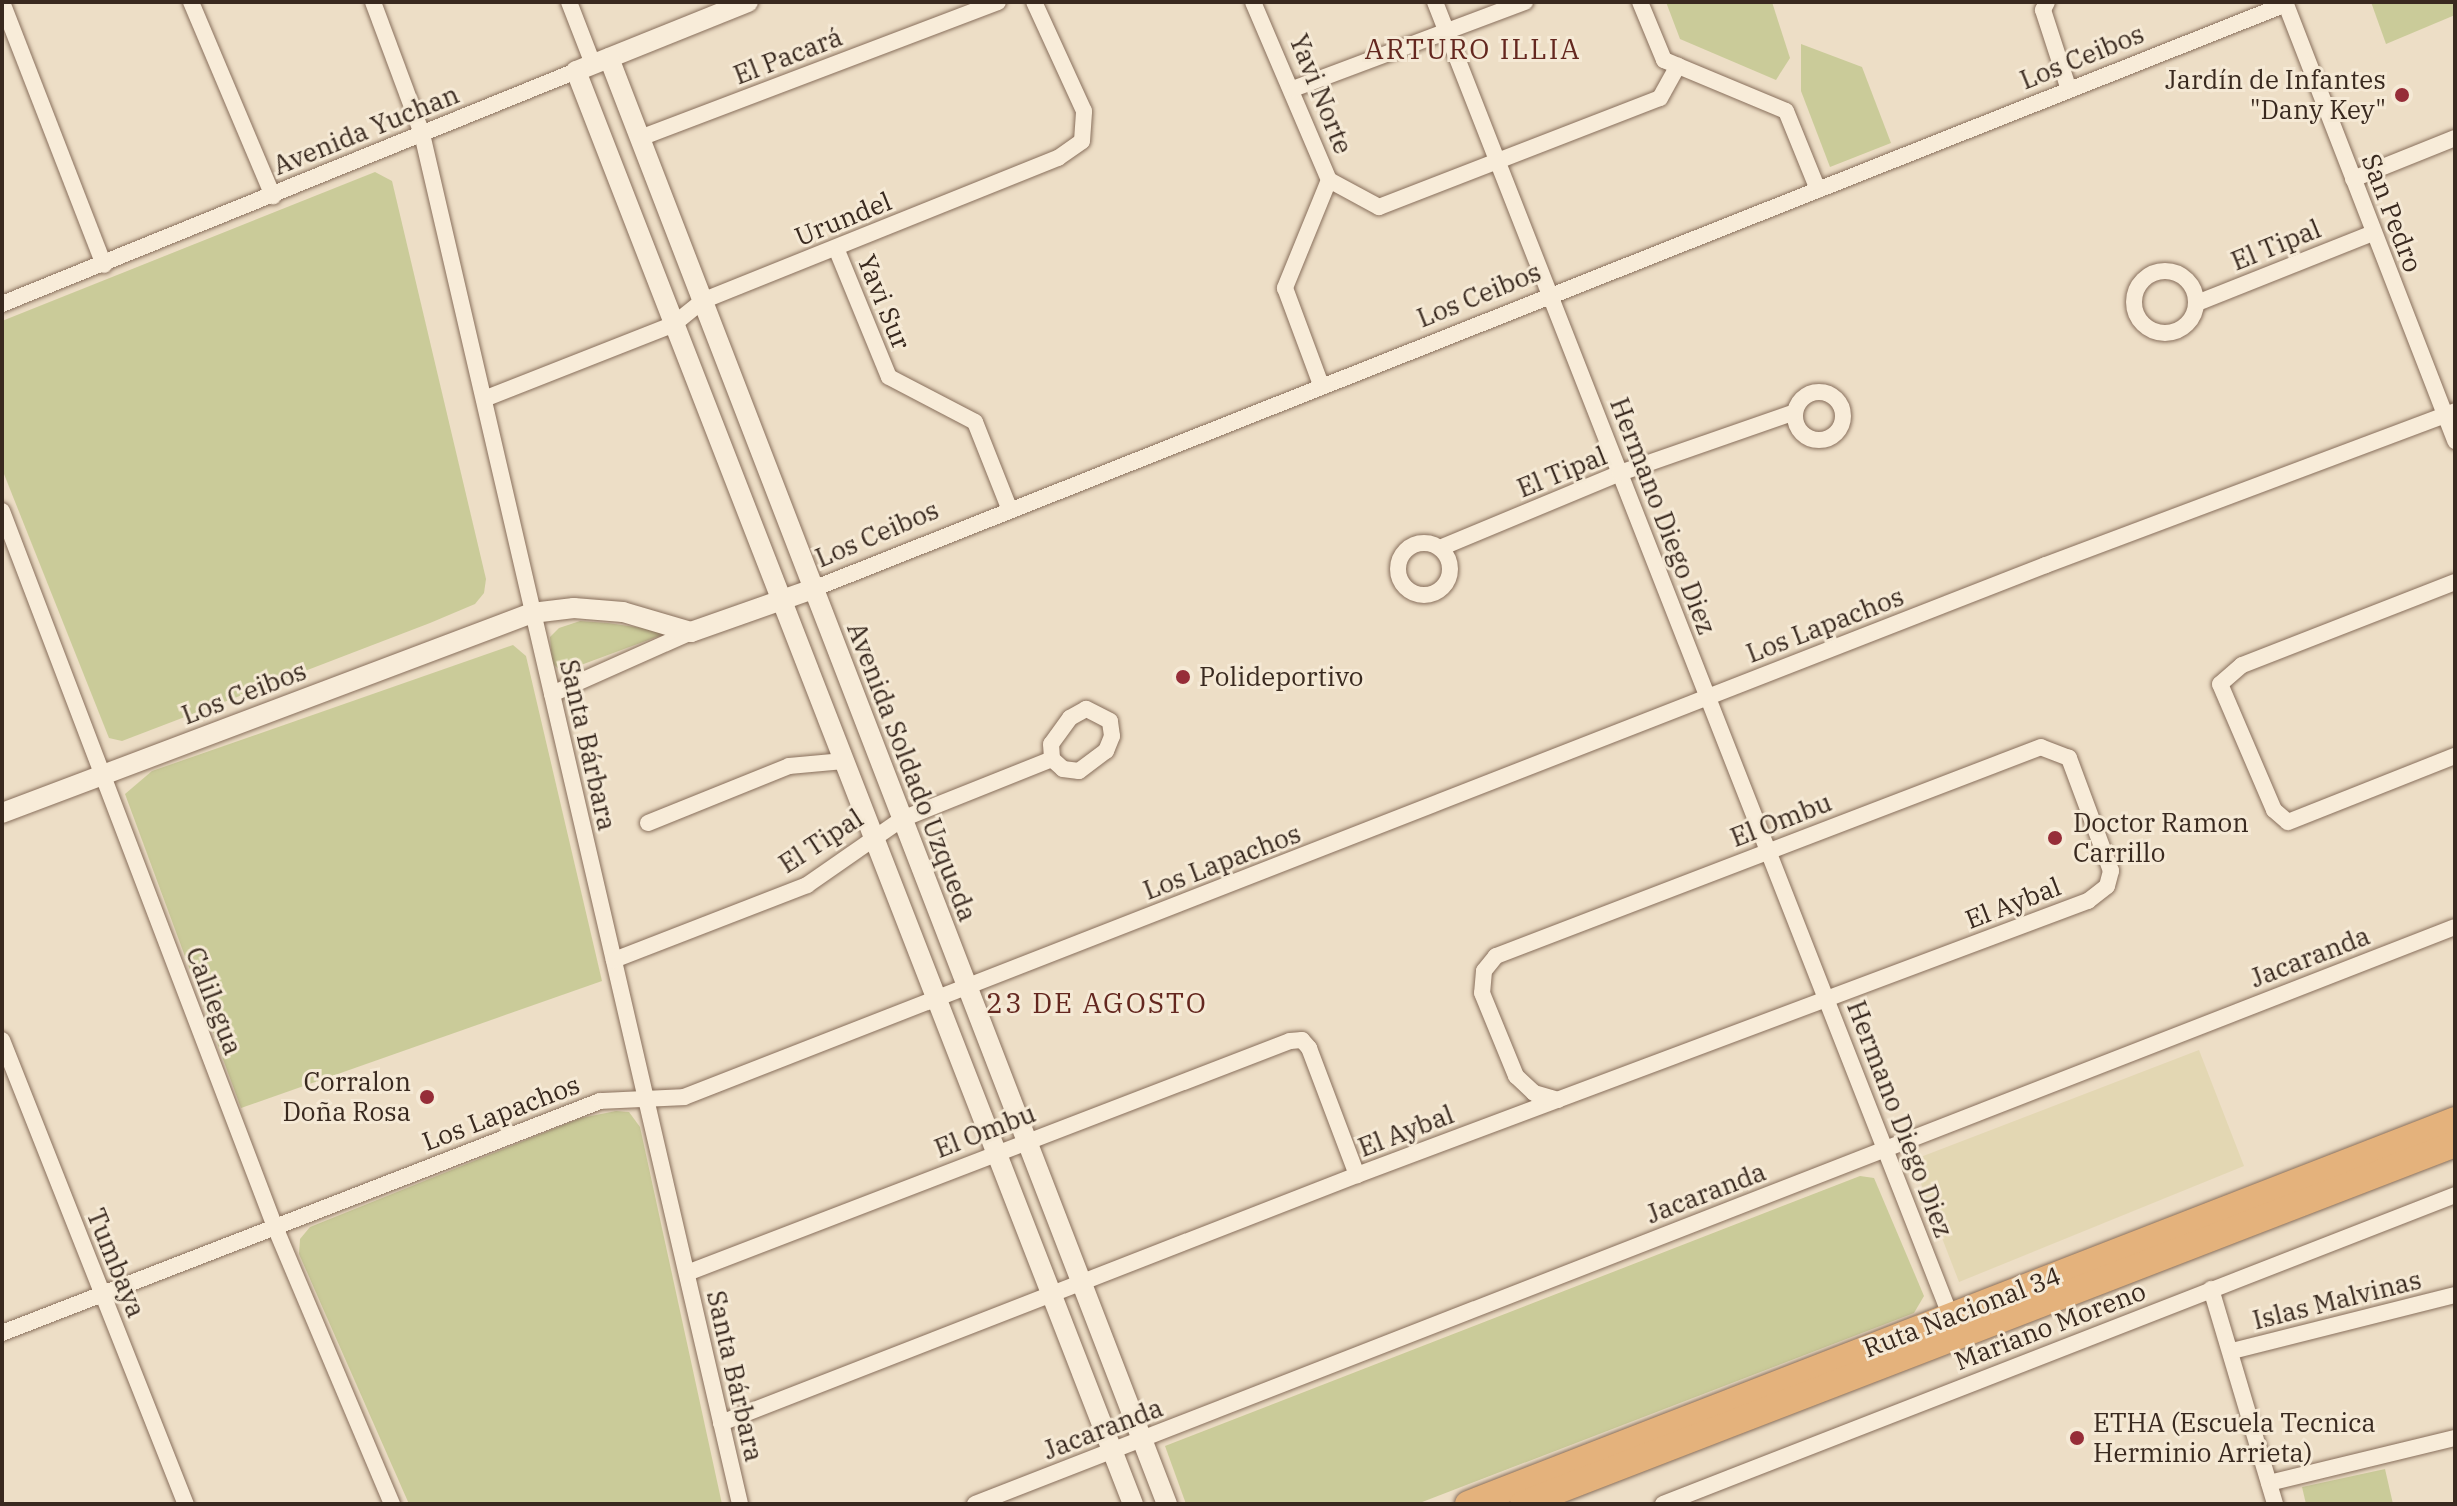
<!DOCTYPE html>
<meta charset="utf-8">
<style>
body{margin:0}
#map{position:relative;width:2457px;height:1506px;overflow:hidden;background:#eddec6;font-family:"IBM Plex Serif",serif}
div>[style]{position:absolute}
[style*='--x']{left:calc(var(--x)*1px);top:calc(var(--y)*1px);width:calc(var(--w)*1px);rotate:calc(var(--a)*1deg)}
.farmland>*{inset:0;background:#e3d7b3}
.green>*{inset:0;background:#cacb99}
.roads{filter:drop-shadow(0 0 2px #886f5c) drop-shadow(0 0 2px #886f5c)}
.minor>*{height:16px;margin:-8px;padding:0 8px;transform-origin:8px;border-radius:8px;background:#f8ecd9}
.minor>.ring{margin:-8px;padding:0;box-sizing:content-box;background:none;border:16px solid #f8ecd9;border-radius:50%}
.tertiary>*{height:20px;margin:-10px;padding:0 10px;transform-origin:10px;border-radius:10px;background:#f8ecd9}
.trunk>*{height:26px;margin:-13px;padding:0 13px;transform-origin:13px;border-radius:13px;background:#e4b27c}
.dots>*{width:22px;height:22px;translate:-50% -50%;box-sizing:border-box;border:4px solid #f5e9d5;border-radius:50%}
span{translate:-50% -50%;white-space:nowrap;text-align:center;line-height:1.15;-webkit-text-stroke:6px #f5e9d5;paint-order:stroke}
.street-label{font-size:26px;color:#39291f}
.poi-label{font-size:26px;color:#39291f}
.right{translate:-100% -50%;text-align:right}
.left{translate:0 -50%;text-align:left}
.neighbourhood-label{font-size:28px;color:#64271f;letter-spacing:2px}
.frame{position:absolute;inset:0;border:4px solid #39291f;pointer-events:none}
</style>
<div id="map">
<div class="farmland">
<div style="clip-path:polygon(2199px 1050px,2244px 1166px,1959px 1282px,1915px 1168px,1918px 1158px)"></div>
</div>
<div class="green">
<div style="clip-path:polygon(1666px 2px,1772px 2px,1790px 58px,1776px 80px,1680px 39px)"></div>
<div style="clip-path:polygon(2371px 2px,2455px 2px,2455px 15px,2386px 44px)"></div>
<div style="clip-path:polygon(1801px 44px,1862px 67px,1891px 143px,1830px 167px,1801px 91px)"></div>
<div style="clip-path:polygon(375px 172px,392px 181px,486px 579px,484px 593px,475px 604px,430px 623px,122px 741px,109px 738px,2px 469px,2px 321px)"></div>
<div style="clip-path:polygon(580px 621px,608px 623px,670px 632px,562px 672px,552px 663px,550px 637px,559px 628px)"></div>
<div style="clip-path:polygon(513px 645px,526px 656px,602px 981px,241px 1108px,125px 794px,152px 771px)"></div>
<div style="clip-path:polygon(616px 1111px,629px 1112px,640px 1127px,722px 1504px,409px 1504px,299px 1254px,300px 1239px,310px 1227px,581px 1118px)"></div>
<div style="clip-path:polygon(1860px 1176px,1874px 1178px,1924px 1296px,1914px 1313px,1417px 1504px,1186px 1504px,1165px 1446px)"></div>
<div style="clip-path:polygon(2385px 1469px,2393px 1504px,2306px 1504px,2302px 1487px)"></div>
</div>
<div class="roads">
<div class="minor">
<div style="--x:2;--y:2;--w:282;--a:68.8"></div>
<div style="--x:191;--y:2;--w:211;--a:67.1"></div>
<div style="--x:373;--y:2;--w:141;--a:69.6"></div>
<div style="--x:422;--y:134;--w:1406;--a:76.93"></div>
<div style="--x:569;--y:2;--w:66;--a:68.8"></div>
<div style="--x:1253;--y:2;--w:194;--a:66.9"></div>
<div style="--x:1329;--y:180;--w:117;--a:112.2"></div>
<div style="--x:1285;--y:288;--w:103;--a:69.6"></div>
<div style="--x:1435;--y:2;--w:1413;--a:68.58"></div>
<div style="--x:1640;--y:2;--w:63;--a:67.5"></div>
<div style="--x:1664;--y:60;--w:132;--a:22.7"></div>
<div style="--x:1786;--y:111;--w:85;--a:67.9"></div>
<div style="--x:2047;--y:2;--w:9;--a:117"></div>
<div style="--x:2043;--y:10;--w:84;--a:72"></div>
<div style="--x:2285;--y:2;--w:471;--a:68.8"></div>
<div style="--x:1293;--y:89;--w:248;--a:-20.6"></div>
<div style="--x:640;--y:138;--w:383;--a:-20.8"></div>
<div style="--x:2353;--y:179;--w:110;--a:-21.9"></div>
<div style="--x:1329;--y:180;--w:57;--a:28.4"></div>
<div style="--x:1379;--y:207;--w:301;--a:-21.2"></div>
<div style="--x:1660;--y:98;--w:37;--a:-61"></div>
<div style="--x:836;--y:248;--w:139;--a:67.7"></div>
<div style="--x:889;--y:377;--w:97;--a:27.6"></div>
<div style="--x:975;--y:422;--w:92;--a:68.4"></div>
<div class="ring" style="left:2134px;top:271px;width:46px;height:46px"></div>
<div style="--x:2197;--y:303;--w:189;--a:-21.7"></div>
<div style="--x:2;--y:304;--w:619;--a:-22.09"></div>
<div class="ring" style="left:1795px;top:392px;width:32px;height:32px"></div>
<div style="--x:484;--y:399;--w:204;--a:-21.5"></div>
<div style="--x:674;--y:324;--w:36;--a:-39"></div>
<div style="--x:702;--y:301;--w:384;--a:-21.9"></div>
<div style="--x:1058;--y:158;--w:29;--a:-35"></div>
<div style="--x:1082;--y:141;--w:30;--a:-86"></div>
<div style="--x:1084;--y:111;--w:120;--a:-114.6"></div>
<div style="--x:2;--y:511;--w:766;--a:69.13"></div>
<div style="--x:275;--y:1227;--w:301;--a:67.1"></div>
<div class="ring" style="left:1398px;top:543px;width:36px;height:36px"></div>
<div style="--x:1440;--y:548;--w:195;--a:-22.6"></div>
<div style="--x:1620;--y:473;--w:185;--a:-19.2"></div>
<div style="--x:2455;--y:582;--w:229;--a:158.7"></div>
<div style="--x:2242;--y:665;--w:29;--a:139"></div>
<div style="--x:2220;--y:684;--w:137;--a:66.8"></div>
<div style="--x:2274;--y:810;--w:18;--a:41"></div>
<div style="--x:2288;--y:822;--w:180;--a:-21.6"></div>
<div style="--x:813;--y:589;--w:1585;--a:-21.66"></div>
<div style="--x:552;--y:694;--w:152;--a:-24"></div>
<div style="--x:648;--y:823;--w:152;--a:-22"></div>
<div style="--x:789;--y:766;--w:55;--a:-5.2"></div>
<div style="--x:614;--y:960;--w:207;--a:-21.2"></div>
<div style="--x:807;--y:885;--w:116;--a:-34.8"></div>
<div style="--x:902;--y:819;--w:162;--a:-21.8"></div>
<div style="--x:1052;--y:759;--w:15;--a:42"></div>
<div style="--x:1063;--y:769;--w:16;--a:7"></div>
<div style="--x:1079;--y:771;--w:34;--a:-37"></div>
<div style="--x:1106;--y:751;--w:16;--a:-68"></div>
<div style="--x:1112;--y:736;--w:15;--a:-98"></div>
<div style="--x:1110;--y:721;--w:27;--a:-153"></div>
<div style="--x:1086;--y:709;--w:18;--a:151"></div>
<div style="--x:1070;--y:718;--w:32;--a:126"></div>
<div style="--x:1051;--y:744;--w:15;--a:86"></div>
<div style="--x:2;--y:1040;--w:499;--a:68.4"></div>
<div style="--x:687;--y:1273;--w:646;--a:-21.04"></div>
<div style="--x:1290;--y:1041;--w:12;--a:-5"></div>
<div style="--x:1302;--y:1040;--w:11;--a:49"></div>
<div style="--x:1309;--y:1048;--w:136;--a:69.3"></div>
<div style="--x:2211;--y:1289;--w:224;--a:73.4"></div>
<div style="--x:2;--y:1333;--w:641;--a:-21.2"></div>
<div style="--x:600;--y:1101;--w:84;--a:-2.7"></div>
<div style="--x:684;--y:1097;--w:1462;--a:-21.34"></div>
<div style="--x:2046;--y:565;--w:437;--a:-20.6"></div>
<div style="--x:2232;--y:1351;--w:230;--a:-14.1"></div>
<div style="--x:721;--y:1423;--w:683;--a:-21.3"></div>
<div style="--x:1357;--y:1175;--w:781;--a:-20.55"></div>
<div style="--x:2088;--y:901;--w:24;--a:-38"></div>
<div style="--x:2107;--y:886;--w:16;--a:-75"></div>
<div style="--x:2111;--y:871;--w:121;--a:-110.4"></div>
<div style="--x:2069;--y:758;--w:30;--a:-159"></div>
<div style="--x:2041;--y:747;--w:584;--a:159.02"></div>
<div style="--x:1496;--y:956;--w:19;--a:129"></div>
<div style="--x:1484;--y:971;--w:22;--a:95"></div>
<div style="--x:1482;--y:993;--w:90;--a:67.7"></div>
<div style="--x:1516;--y:1076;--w:25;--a:43"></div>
<div style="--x:1534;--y:1093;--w:25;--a:16"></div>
<div style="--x:2269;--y:1483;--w:191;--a:-13.6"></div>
<div style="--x:975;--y:1504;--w:1588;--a:-21.3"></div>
<div style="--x:1663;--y:1504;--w:850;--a:-21.31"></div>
</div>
<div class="tertiary">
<div style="--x:748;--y:2;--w:185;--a:158.1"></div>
<div style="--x:576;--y:71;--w:1537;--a:68.76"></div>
<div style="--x:609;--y:58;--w:1550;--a:68.9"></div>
<div style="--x:2;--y:813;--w:566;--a:-20.67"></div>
<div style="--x:532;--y:613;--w:42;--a:-6.8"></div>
<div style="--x:574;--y:608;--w:49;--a:4.7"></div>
<div style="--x:623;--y:612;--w:71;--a:16.4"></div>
<div style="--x:691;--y:632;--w:129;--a:-19.4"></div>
</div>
<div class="trunk">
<div style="--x:1468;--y:1504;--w:1059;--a:-21.26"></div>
<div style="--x:1523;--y:1504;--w:999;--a:-21.12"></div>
</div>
</div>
<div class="dots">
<div style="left:2402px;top:95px;background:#962d38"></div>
<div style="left:1183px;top:677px;background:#962d38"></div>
<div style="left:2055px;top:838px;background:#962d38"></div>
<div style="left:427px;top:1097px;background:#962d38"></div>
<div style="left:2077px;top:1438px;background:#962d38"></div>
</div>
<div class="street-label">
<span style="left:788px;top:56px;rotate:-21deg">El Pacará</span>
<span style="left:2082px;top:57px;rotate:-22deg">Los Ceibos</span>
<span style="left:1321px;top:94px;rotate:68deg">Yavi Norte</span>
<span style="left:366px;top:130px;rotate:-22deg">Avenida Yuchan</span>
<span style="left:2392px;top:213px;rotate:69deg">San Pedro</span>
<span style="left:843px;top:219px;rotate:-22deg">Urundel</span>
<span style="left:2276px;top:245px;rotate:-22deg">El Tipal</span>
<span style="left:1479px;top:295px;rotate:-22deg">Los Ceibos</span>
<span style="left:884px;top:302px;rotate:68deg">Yavi Sur</span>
<span style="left:1562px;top:472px;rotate:-22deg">El Tipal</span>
<span style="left:1663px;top:516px;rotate:69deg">Hermano Diego Diez</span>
<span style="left:877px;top:534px;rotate:-23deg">Los Ceibos</span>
<span style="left:1825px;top:625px;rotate:-21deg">Los Lapachos</span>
<span style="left:244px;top:693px;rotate:-21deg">Los Ceibos</span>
<span style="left:588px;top:745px;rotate:77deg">Santa Bárbara</span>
<span style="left:912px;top:772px;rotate:69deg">Avenida Soldado Uzqueda</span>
<span style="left:1781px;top:820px;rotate:-21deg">El Ombu</span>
<span style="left:821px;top:841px;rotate:-33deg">El Tipal</span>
<span style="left:1222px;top:862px;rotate:-21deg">Los Lapachos</span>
<span style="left:2013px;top:903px;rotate:-21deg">El Aybal</span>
<span style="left:2310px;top:957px;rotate:-21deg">Jacaranda</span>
<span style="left:214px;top:1001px;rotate:69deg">Calilegua</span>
<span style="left:501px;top:1113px;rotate:-21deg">Los Lapachos</span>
<span style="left:1900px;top:1119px;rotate:69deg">Hermano Diego Diez</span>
<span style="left:985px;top:1131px;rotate:-21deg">El Ombu</span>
<span style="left:1406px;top:1131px;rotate:-21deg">El Aybal</span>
<span style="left:1706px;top:1193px;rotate:-21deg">Jacaranda</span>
<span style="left:116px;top:1263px;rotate:68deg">Tumbaya</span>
<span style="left:2337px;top:1300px;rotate:-14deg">Islas Malvinas</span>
<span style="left:1962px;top:1312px;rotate:-21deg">Ruta Nacional 34</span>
<span style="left:2050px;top:1326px;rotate:-21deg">Mariano Moreno</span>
<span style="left:735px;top:1376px;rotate:77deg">Santa Bárbara</span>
<span style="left:1103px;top:1429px;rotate:-21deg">Jacaranda</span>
</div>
<div class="poi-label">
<span class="right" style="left:2386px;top:95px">Jardín de Infantes<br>"Dany Key"</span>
<span class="left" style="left:1199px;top:677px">Polideportivo</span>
<span class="left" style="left:2073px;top:838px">Doctor Ramon<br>Carrillo</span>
<span class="right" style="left:411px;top:1097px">Corralon<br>Doña Rosa</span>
<span class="left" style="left:2093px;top:1438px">ETHA (Escuela Tecnica<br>Herminio Arrieta)</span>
</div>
<div class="neighbourhood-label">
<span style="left:1473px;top:49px">ARTURO ILLIA</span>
<span style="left:1097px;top:1003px">23 DE AGOSTO</span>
</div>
<div class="frame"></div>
</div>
